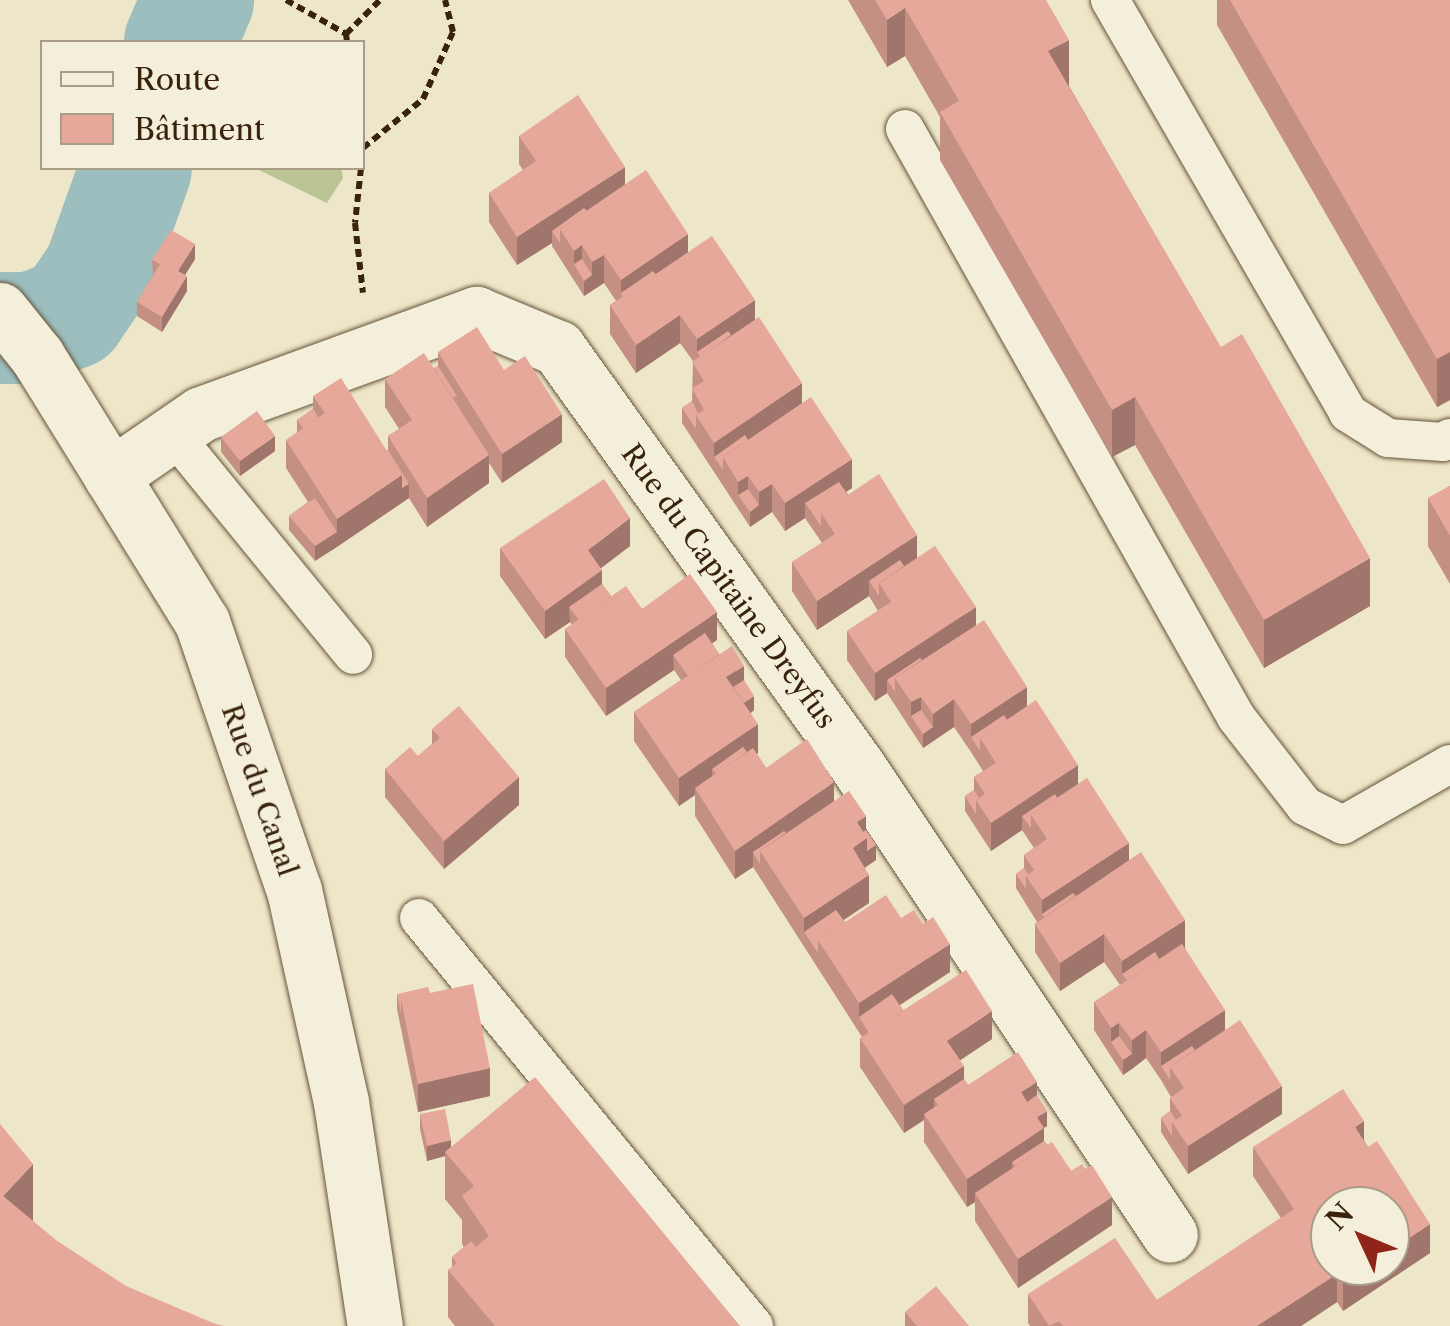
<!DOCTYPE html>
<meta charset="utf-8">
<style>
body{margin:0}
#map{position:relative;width:1450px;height:1326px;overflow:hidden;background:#eee6c8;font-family:"Libre Caslon Text",serif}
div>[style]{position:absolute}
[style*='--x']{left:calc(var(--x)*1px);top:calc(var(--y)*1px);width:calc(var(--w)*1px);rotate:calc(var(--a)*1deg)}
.green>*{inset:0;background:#bac495}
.river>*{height:112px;margin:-56px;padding:0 56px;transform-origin:56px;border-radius:56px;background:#9cbebe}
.path>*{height:6px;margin-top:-3px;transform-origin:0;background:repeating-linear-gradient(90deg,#39230b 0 8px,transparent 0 13px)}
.roads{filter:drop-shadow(0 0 2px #66543a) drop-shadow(0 0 2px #66543a)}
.service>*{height:38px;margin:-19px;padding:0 19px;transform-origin:19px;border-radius:19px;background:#f4efdb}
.minor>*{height:55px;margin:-27.5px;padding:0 27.5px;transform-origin:27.5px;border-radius:27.5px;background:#f4efdb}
.tertiary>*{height:55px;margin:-27.5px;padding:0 27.5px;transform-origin:27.5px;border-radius:27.5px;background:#f4efdb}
.wall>*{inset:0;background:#c59084}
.shaded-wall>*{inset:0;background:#a0766c}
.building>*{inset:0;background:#e5a89a}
span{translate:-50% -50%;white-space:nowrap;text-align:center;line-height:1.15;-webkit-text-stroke:8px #f4efdb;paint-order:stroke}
.street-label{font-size:28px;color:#39230b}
.legend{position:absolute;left:40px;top:40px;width:325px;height:130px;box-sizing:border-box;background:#f4efdb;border:2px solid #a99d88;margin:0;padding:12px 18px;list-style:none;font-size:30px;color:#39230b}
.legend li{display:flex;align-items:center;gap:20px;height:50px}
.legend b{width:50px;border:2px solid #a99d88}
.north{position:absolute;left:1310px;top:1186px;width:100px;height:100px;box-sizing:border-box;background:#f4efdb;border:2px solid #a99d88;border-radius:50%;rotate:314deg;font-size:28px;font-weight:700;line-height:40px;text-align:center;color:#39230b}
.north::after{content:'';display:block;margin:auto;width:35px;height:45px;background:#8f2418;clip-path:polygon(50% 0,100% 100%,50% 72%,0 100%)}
</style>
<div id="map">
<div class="green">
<div style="clip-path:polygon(255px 168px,341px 168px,343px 178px,327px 203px)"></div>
</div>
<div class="river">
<div style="--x:180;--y:42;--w:46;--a:-66.8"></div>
<div style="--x:0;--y:328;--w:32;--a:0"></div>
<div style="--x:32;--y:328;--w:42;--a:-21"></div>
<div style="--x:71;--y:313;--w:50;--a:-55.7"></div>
<div style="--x:99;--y:272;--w:110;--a:-70.4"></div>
</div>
<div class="path">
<div style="--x:286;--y:0;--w:69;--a:29.5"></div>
<div style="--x:346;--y:34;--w:8;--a:83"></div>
<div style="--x:346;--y:34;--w:48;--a:-45"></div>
<div style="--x:363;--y:148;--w:77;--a:-39.2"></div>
<div style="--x:423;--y:99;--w:73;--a:-65.9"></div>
<div style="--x:453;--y:32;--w:33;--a:-104"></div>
<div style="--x:361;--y:168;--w:55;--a:96.2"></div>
<div style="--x:355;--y:223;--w:70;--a:83.5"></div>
</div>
<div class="roads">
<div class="service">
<div style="--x:1110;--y:0;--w:477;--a:60"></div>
<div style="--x:1348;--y:413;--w:47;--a:32"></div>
<div style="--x:1388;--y:438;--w:55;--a:4.2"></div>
<div style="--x:1443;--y:442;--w:8;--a:-30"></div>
<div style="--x:905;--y:129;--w:675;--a:60.62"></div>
<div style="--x:1236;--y:717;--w:113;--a:52.2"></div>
<div style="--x:1305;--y:806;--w:42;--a:26.6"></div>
<div style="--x:1343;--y:825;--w:123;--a:-29.7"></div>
<div style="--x:173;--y:434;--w:285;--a:50.8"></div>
<div style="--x:419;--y:918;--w:528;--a:50.61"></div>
</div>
<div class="minor">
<div style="--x:111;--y:476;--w:109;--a:-34.6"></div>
<div style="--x:201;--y:414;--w:293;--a:-20"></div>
<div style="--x:476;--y:314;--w:89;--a:22.5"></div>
<div style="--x:558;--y:348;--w:515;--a:54.4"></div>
<div style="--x:858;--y:767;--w:562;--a:56.31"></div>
</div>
<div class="tertiary">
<div style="--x:0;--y:310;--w:59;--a:51.2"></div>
<div style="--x:37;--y:356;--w:313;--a:58.2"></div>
<div style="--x:202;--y:622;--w:283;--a:71.1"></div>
<div style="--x:294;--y:890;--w:217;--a:77.5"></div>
<div style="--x:341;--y:1102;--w:227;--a:81.4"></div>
</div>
</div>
<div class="wall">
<div style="clip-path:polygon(848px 0,1046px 0,1069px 86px,1370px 606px,1264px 668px,1135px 445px,1112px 457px,940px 160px,940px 117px,905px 56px,887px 67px)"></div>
<div style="clip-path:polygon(1217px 0,1450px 0,1450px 400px,1437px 407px,1217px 25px)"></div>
<div style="clip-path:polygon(519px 136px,625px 184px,688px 253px,755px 319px,802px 404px,852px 488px,846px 492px,917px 558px,976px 625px,1027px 706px,1129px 860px,1185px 948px,1225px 1030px,1282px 1114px,1188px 1174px,1161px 1132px,1161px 1118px,1170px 1111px,1170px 1098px,1171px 1097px,1161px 1080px,1146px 1058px,1123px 1075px,1094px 1030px,1094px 1002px,1120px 985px,1104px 962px,1060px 991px,1035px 952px,1035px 924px,1037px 922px,1016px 888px,1016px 874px,1024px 868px,1024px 855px,1034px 848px,1022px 830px,991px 851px,965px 811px,965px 796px,974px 790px,974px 777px,983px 771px,971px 752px,954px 727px,923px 748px,887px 693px,875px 701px,847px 660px,847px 631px,878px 611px,869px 596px,817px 630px,792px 591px,792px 562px,822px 543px,805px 518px,785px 531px,772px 512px,750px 527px,682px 423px,682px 408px,692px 401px,693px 361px,680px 343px,636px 373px,610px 334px,610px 305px,616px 301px,604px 283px,584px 296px,552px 246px,552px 243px,517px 265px,489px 222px,489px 193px,523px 170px,519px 164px)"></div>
<div style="clip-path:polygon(195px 259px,185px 275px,187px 291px,162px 332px,137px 316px,137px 302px,153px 275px,152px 260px)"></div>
<div style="clip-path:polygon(438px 352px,504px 370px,562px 442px,502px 483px,489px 463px,489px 483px,427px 527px,409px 498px,315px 561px,289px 530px,289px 516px,308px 502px,286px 468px,286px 440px,297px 433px,297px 420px,313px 409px,313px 396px,386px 450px,388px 450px,388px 436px,399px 429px,385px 407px,385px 379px,434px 368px,438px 366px)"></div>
<div style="clip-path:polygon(221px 437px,275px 451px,240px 476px,221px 452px)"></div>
<div style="clip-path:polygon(1450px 486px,1450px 584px,1428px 546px,1428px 498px)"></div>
<div style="clip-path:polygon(630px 546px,601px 568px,602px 584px,611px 596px,717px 640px,712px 643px,719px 654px,744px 680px,754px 710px,751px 713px,758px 753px,757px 754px,766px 768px,834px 801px,866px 830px,876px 860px,865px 867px,869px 903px,843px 920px,845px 922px,901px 918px,950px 972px,900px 1005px,903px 1010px,992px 1039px,960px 1060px,964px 1079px,968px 1085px,1037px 1095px,1047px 1126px,1044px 1128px,1044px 1141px,1071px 1171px,1112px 1225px,1018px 1288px,975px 1221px,975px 1202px,967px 1207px,924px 1142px,924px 1120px,904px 1133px,860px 1067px,860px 1038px,862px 1037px,753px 867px,735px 879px,695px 816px,695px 795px,679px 806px,634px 741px,634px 712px,681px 680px,674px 670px,606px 716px,565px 657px,565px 629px,572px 625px,570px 622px,545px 639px,500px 576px,500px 548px)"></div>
<div style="clip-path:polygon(432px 729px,519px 805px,444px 869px,385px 797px,385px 769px,418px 756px,432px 744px)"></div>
<div style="clip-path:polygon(430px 993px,490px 1096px,418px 1112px,397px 1009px,397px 994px)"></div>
<div style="clip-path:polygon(420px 1114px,451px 1147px,740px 1326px,455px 1326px,448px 1317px,448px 1270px,452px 1267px,452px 1257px,464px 1247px,462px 1244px,462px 1220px,445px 1199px,445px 1156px,427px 1161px,420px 1129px)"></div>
<div style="clip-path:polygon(1364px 1140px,1430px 1253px,1343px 1311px,1337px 1302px,1301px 1326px,1030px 1326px,1028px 1323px,1028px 1294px,1157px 1300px,1281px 1218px,1253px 1176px,1253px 1147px)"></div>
<div style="clip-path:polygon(905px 1312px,969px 1326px,905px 1326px)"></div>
</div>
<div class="shaded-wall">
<div style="clip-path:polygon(905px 8px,905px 56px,887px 67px,887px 20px)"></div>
<div style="clip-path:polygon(1069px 40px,1069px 88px,1048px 51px)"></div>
<div style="clip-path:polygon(625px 167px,625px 196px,560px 229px,552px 231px,552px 243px,517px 265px,517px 237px)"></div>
<div style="clip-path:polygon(688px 234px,688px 263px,621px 293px,621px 280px)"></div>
<div style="clip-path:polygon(195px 244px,195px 259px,178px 286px,178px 271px)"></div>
<div style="clip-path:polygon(582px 245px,582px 274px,574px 264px,574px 279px,574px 251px)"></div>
<div style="clip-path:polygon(604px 255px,604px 283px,584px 296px,584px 281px,592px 275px,592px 262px)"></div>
<div style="clip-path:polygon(187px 276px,187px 291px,162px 332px,162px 317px)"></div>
<div style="clip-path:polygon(755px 300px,755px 328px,697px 352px,697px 367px,697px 339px)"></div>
<div style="clip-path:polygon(680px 315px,680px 343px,636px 373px,636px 345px)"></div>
<div style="clip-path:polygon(1450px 352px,1450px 400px,1437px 407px,1437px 359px)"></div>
<div style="clip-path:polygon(802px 383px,802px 411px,723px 457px,714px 457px,714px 472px,714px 443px)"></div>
<div style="clip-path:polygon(1135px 397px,1135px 445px,1112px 457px,1112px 410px)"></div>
<div style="clip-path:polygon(562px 414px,562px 442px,502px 483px,502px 454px)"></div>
<div style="clip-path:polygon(275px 436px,275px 451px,240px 476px,240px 461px)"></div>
<div style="clip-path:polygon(489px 455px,489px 483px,427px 527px,427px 498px)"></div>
<div style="clip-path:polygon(852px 459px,852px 488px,812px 514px,805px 503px,805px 518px,785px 531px,785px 503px)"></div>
<div style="clip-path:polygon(402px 475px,409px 484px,409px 498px,337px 547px,337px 519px)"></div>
<div style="clip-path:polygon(748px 476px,748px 504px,738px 495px,738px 482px)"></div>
<div style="clip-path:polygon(772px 484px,772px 512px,750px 527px,750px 512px,759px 505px,759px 492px)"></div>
<div style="clip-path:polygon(630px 518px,630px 546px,588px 578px,588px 550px)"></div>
<div style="clip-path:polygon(337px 532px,337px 547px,315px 561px,315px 546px)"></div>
<div style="clip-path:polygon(917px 535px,917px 564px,879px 583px,869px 581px,869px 596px,817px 630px,817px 601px)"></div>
<div style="clip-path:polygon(1370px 558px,1370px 606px,1264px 668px,1264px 620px)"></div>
<div style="clip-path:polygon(602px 570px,602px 598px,569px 607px,570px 622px,545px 639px,545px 611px)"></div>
<div style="clip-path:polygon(976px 607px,976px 635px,895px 678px,887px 680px,887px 693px,875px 701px,875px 673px)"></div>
<div style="clip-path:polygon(717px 612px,717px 640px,681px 665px,673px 655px,674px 670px,606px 716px,606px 688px)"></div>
<div style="clip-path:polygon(744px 666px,744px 695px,734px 701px,726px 677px)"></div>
<div style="clip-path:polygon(1027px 687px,1027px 715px,980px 738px,971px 737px,971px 724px)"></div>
<div style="clip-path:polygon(754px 696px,754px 710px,738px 722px,738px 707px)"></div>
<div style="clip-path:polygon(921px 697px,921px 725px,911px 716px,911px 731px,911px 702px)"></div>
<div style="clip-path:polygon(954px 699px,954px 727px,923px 748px,923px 734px,933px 727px,933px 714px)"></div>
<div style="clip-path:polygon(758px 724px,758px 753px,719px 779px,712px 769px,712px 784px,695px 788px,695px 795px,679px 806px,679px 778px)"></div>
<div style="clip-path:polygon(1078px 765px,1078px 794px,1031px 815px,1022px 816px,1022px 830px,991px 851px,991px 823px)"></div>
<div style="clip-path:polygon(519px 777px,519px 805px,444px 869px,444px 841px)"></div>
<div style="clip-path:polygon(834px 782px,834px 810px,760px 851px,753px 852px,753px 867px,735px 879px,735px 851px)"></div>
<div style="clip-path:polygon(866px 816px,866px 839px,876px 845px,876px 860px,853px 876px,853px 848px,857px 822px)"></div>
<div style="clip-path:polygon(1129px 843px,1129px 871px,1042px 914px,1042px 900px)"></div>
<div style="clip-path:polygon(869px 875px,869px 903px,811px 942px,804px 932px,804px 918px)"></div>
<div style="clip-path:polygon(1185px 920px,1185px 948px,1122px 974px,1122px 989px,1122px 961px)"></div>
<div style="clip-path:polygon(1104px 934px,1104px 962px,1060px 991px,1060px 963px)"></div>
<div style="clip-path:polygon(950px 944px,950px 972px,866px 1027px,859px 1017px,859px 1003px)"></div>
<div style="clip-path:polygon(1225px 1010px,1225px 1038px,1170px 1067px,1161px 1066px,1161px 1052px)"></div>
<div style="clip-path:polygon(992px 1011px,992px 1039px,947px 1069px,947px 1041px)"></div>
<div style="clip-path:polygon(1119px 1023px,1119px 1051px,1111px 1042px,1111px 1028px)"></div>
<div style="clip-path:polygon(1146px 1030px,1146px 1058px,1132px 1069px,1132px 1040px)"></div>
<div style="clip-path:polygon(1132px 1054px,1132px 1069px,1123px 1075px,1123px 1060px)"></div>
<div style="clip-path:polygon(964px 1066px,964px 1094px,934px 1099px,934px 1113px,924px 1114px,924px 1120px,904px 1133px,904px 1105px)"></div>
<div style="clip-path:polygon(490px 1068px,490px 1096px,418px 1112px,418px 1084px)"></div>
<div style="clip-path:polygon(1037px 1082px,1037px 1110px,1028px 1117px,1021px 1092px)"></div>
<div style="clip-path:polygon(1282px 1086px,1282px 1114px,1188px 1174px,1188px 1146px)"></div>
<div style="clip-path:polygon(1047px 1111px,1047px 1126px,1031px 1137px,1031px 1122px)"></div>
<div style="clip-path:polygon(1364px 1121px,1364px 1149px,1355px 1127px)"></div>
<div style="clip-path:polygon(1044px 1128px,1044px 1156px,1012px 1162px,1012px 1177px,975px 1193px,975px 1202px,967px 1207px,967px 1179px)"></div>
<div style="clip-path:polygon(451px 1140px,451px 1154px,445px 1152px,445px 1156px,427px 1161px,427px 1146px)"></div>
<div style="clip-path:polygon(33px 1164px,33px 1223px,3px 1196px)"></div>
<div style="clip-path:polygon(1112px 1197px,1112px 1225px,1018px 1288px,1018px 1259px)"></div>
<div style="clip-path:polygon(1430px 1224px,1430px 1253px,1343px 1311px,1343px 1283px,1368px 1266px,1390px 1266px,1390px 1251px)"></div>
<div style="clip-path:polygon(1337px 1274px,1337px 1302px,1301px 1326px,1257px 1326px)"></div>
</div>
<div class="building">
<div style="clip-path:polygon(875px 0,1046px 0,1069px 40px,1048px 51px,1221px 347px,1242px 334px,1370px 558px,1264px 620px,1135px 397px,1112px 410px,940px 112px,959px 101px,905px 8px,887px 20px)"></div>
<div style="clip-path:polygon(1230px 0,1450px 0,1450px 352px,1437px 359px)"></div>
<div style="clip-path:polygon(578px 95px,625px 167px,517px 237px,489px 193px,536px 161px,519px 136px)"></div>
<div style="clip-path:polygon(646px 170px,688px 234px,621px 280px,604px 255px,592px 262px,582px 245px,574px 251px,560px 229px)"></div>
<div style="clip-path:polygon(584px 208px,587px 211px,560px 229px,560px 243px,552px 231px)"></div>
<div style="clip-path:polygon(171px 230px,195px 244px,178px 271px,187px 276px,162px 317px,137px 302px,160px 264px,152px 260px)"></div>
<div style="clip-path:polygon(712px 236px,755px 300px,697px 339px,680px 315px,636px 345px,610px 305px)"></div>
<div style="clip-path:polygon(582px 259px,592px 275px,584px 281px,574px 264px)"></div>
<div style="clip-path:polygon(653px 271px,656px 275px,623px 297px,621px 293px)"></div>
<div style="clip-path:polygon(759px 317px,802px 383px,714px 443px,696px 415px,704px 410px,692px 388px,704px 381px,692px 362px)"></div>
<div style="clip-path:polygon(477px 327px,504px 370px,525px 356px,562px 414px,502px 454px,438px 352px)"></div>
<div style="clip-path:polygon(728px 331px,731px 335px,700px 357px,697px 352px)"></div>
<div style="clip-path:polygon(424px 353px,489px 455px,427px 498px,388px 436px,412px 420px,385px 379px)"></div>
<div style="clip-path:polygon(438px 366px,457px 396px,453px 398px,434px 368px)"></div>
<div style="clip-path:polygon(341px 378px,402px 475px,337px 519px,286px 440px,325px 413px,313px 396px)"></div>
<div style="clip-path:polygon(811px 397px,852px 459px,785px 503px,772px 484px,759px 492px,748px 476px,738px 482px,723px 457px)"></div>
<div style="clip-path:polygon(692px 401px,698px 413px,696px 415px,696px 429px,682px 408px)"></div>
<div style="clip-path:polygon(313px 409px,319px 418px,303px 428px,297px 420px)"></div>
<div style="clip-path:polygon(257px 411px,275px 436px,240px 461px,221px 437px)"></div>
<div style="clip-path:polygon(745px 435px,748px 440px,723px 457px,723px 470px,714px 457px)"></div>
<div style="clip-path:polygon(386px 450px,388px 450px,409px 484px,402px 488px,402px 475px)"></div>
<div style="clip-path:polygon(879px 474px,917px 535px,817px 601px,792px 562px,835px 534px,821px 513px)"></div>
<div style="clip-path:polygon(604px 479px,630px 518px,588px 550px,602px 570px,545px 611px,500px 548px)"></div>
<div style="clip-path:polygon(839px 482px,848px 495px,821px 513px,821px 526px,805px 503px)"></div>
<div style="clip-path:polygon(1450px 486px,1450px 536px,1428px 498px)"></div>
<div style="clip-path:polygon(748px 489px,759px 505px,750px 512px,738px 495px)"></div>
<div style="clip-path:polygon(315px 498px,337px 532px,315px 546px,289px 516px)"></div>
<div style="clip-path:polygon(935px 546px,976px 607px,875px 673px,847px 631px,891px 602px,879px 583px)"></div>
<div style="clip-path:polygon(900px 560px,904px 566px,879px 583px,879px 596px,869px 581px)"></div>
<div style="clip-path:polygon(690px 574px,717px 612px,606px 688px,565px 629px,626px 586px,642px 609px)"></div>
<div style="clip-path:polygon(602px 584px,611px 596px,579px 620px,569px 607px)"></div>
<div style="clip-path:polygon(984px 620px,1027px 687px,971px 724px,954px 699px,933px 714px,921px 697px,911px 702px,895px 678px)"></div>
<div style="clip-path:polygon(705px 633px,719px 654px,688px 676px,673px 655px)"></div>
<div style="clip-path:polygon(732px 646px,744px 666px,726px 677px,758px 724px,679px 778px,634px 712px)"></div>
<div style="clip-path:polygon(920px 658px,922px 660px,895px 678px,895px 692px,887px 680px)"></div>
<div style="clip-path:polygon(744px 680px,754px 696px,744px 703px,733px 687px)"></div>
<div style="clip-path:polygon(1036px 700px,1078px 765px,991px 823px,976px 800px,985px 794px,974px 777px,996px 763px,980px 738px)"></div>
<div style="clip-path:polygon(459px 706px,519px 777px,444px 841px,385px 769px,410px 747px,418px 756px,440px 738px,432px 729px)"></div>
<div style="clip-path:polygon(921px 710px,933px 727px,923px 734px,911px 716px)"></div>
<div style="clip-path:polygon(1004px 715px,1007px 720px,980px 738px,980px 751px,971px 737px)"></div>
<div style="clip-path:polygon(807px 739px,834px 782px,735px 851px,695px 788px,753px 748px,766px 768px)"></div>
<div style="clip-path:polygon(743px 747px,747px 752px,716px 774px,712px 769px)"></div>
<div style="clip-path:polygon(1087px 778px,1129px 843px,1042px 900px,1026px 876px,1034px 870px,1024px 855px,1047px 839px,1031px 815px)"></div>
<div style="clip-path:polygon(974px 790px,979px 798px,976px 800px,976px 814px,965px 796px)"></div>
<div style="clip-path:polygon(849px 791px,866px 816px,857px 822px,867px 838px,853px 848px,869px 875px,804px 918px,760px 851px)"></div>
<div style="clip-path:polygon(1055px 794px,1057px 798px,1031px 815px,1031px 828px,1022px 816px)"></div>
<div style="clip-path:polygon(866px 830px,876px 845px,867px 851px,867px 838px,863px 832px)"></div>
<div style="clip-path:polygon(784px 831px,786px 833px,760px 851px,760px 864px,753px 852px)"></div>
<div style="clip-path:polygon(1141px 852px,1185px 920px,1122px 961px,1104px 934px,1060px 963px,1035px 924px)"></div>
<div style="clip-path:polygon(1024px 868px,1028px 874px,1026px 876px,1026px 889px,1016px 874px)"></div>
<div style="clip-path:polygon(1073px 893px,1076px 896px,1044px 917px,1042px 914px)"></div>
<div style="clip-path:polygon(886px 895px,901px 918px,914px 910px,923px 924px,933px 917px,950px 944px,859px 1003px,818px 940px)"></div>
<div style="clip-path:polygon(836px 910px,845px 922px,818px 940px,818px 953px,804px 932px)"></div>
<div style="clip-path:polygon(1182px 944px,1225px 1010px,1161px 1052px,1146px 1030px,1132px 1040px,1119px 1023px,1111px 1028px,1094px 1002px)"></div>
<div style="clip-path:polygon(1155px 952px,1159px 959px,1127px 980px,1122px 974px)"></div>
<div style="clip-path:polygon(966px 970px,992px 1011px,947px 1041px,964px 1066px,904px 1105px,860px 1038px)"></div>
<div style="clip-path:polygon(473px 984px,490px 1068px,418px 1084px,401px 999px)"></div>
<div style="clip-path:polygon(428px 987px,430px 993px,401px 999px,401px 1013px,397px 994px)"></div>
<div style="clip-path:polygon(892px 994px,903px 1010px,869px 1033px,859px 1017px)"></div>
<div style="clip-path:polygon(1240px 1020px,1282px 1086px,1188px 1146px,1172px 1122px,1182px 1116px,1170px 1098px,1184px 1088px,1170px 1067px)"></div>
<div style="clip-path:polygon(1119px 1036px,1132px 1054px,1123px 1060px,1111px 1042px)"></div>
<div style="clip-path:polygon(1192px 1046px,1195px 1050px,1170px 1067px,1170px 1080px,1161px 1066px)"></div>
<div style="clip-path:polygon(1018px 1052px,1037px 1082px,1021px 1092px,1044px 1128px,967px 1179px,924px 1114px)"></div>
<div style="clip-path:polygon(535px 1077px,740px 1326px,495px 1326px,448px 1270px,489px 1236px,462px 1196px,474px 1186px,445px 1152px)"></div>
<div style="clip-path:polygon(964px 1079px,968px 1085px,938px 1105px,934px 1099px)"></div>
<div style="clip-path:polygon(1343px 1089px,1364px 1121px,1355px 1127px,1368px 1147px,1377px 1141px,1430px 1224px,1390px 1251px,1390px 1206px,1330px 1206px,1330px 1266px,1368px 1266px,1343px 1283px,1337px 1274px,1257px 1326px,1063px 1326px,1059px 1321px,1049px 1326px,1028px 1294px,1115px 1238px,1157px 1300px,1294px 1209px,1253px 1147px)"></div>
<div style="clip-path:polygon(1037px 1095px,1047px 1111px,1037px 1117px,1027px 1102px)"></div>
<div style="clip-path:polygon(445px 1109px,451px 1140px,427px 1146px,420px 1114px)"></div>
<div style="clip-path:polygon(1170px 1111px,1176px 1120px,1172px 1122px,1172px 1136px,1161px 1118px)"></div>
<div style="clip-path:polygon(0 1124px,33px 1164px,3px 1196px,56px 1240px,126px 1286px,213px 1323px,224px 1326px,0 1326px)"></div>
<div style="clip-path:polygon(1044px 1141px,1047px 1146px,1015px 1166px,1012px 1162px)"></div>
<div style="clip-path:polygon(1052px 1142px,1074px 1175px,1092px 1165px,1112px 1197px,1018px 1259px,975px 1193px)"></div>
<div style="clip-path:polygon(1082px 1164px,1085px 1169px,1074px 1175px,1071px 1171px)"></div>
<div style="clip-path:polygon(471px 1241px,476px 1247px,457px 1263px,452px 1257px)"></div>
<div style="clip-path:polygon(936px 1286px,969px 1326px,917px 1326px,905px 1312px)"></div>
</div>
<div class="street-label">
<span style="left:729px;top:586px;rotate:54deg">Rue du Capitaine Dreyfus</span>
<span style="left:260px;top:790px;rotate:71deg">Rue du Canal</span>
</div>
<ul class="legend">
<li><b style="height:12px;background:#f4efdb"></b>Route</li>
<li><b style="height:28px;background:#e5a89a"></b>Bâtiment</li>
</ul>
<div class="north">N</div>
</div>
